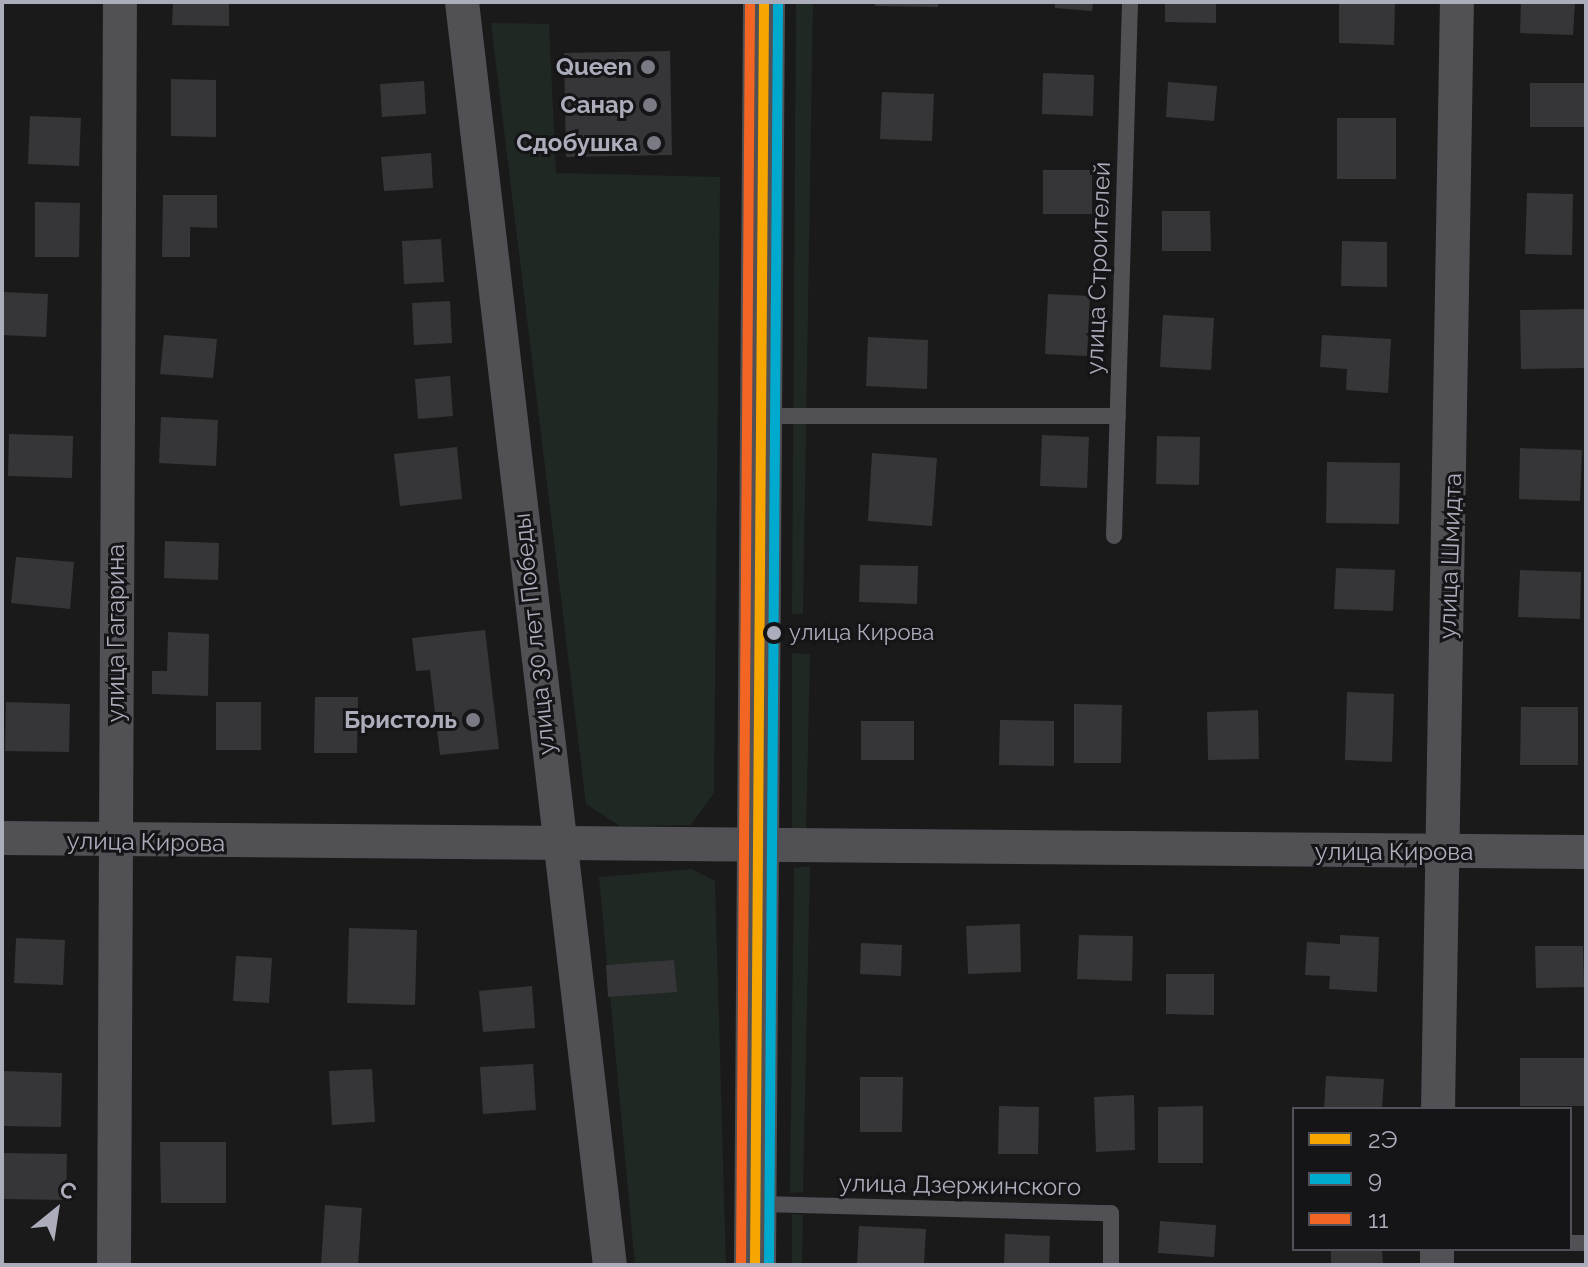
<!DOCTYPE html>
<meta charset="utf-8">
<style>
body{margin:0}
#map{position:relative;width:1588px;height:1267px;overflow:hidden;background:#1a1a1b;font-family:Raleway,sans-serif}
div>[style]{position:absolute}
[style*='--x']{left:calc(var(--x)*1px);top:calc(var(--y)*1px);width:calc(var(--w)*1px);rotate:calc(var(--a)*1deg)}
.green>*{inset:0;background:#202823}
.building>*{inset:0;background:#363639}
.service>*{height:16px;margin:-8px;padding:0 8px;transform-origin:8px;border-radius:8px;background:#505055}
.minor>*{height:34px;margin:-17px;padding:0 17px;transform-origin:17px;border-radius:17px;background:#505055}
.tertiary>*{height:42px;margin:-21px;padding:0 21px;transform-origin:21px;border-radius:21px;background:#505055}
.bus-1>*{height:10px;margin:-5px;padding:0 5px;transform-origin:5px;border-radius:5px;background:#f7a600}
.bus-2>*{height:10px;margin:-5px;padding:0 5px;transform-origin:5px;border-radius:5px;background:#00a9ce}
.bus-3>*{height:10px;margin:-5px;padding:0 5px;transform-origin:5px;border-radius:5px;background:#f26522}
.dots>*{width:22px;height:22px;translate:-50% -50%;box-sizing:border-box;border:4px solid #151417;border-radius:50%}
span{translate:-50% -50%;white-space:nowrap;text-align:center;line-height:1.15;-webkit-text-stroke:6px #151417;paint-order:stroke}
.bus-label{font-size:22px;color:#acadbb}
.left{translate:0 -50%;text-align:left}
.poi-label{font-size:24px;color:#acadbb;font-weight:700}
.right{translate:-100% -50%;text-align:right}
.street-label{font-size:24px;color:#acadbb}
.frame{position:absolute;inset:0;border:4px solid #acadbb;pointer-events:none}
.legend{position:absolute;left:1292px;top:1107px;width:280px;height:144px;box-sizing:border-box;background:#151417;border:2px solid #515159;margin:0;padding:10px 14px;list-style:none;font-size:24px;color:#acadbb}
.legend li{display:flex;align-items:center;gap:16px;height:40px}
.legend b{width:40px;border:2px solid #515159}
.north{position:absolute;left:16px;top:1171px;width:80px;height:80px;-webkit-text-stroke:6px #151417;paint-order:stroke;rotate:30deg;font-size:22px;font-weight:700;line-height:32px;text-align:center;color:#acadbb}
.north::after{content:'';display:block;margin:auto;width:28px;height:36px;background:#acadbb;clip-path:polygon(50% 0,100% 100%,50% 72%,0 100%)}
</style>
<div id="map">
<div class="green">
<div style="clip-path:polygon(796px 2px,813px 2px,803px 614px,792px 614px)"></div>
<div style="clip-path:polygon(491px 23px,549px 24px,556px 173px,720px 177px,714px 793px,691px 825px,620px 826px,586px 804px)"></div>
<div style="clip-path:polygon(792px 653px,810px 654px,806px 834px,792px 833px)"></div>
<div style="clip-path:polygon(810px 866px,803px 1192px,790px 1193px,794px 868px)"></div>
<div style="clip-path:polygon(691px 869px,715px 881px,726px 1265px,635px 1265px,599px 877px)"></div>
<div style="clip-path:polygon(792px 1214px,803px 1215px,802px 1265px,792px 1265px)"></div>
</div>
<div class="building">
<div style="clip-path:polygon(173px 2px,229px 2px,229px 26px,172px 25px)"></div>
<div style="clip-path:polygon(875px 2px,938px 2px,938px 7px,875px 6px)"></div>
<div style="clip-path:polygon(1055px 2px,1093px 2px,1092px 11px,1055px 8px)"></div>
<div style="clip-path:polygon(1165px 2px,1216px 2px,1216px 23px,1165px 22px)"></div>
<div style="clip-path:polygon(1339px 2px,1395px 2px,1394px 45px,1339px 43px)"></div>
<div style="clip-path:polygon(1521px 2px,1575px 2px,1573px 35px,1520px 33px)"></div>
<div style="clip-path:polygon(670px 51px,672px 155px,566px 157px,564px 53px)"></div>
<div style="clip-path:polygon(1043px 73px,1094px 75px,1093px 116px,1042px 114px)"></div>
<div style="clip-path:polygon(171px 79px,216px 80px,216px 137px,171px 136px)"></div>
<div style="clip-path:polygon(424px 81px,426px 114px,382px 117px,380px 84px)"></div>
<div style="clip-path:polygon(1168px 82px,1217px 86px,1214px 121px,1166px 117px)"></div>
<div style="clip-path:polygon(1530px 83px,1586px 83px,1586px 127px,1530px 127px)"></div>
<div style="clip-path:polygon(882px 92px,934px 94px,932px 141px,880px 139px)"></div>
<div style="clip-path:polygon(30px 116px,81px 118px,79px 166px,28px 164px)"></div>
<div style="clip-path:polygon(1337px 118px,1396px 118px,1396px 179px,1337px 179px)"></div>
<div style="clip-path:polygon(431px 153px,433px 188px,384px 191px,381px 157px)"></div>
<div style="clip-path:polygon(1043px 170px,1092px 170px,1092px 214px,1043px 214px)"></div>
<div style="clip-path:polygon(1527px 193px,1573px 194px,1572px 255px,1525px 254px)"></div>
<div style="clip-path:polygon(163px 195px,217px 195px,217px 228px,190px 227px,190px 257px,162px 257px)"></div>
<div style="clip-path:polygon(35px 202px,80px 203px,79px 257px,35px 257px)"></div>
<div style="clip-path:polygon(1162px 211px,1210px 211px,1211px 251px,1162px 251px)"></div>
<div style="clip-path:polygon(441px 239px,444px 282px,404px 284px,402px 241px)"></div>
<div style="clip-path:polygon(1342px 241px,1387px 242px,1387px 287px,1341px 286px)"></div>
<div style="clip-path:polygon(2px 292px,48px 294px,46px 337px,2px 335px)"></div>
<div style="clip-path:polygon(1048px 294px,1090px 296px,1087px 356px,1045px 354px)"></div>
<div style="clip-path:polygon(450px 301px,452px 343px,414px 345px,412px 303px)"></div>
<div style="clip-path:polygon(1584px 309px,1585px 368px,1521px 369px,1520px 310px)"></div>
<div style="clip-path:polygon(1163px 315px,1214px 318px,1211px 370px,1160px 367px)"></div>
<div style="clip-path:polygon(164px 335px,217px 339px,213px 378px,160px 374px)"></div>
<div style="clip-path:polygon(1322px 335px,1391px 339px,1388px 393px,1346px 390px,1347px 369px,1320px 367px)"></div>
<div style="clip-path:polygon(868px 337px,928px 340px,927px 389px,866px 386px)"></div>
<div style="clip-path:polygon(450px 376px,453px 416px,418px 419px,415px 379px)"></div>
<div style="clip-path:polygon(161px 417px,218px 420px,216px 466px,159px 463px)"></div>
<div style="clip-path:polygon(9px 434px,73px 436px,72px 478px,8px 476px)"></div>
<div style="clip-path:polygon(1042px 435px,1089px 437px,1087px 488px,1040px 486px)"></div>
<div style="clip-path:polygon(1157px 436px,1200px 437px,1199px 485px,1156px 484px)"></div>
<div style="clip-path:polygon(457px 447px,462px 499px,400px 506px,394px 454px)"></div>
<div style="clip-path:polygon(1520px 448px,1582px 450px,1580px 501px,1519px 499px)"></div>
<div style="clip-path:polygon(872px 453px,937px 458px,932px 526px,868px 521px)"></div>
<div style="clip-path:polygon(1327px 462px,1400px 463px,1399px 524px,1326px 523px)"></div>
<div style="clip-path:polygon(165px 541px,219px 543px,218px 580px,164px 578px)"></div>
<div style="clip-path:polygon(16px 557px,74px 562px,70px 609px,11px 603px)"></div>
<div style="clip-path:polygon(860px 565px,918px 566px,917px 604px,859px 602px)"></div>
<div style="clip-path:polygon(1336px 568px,1395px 570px,1393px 611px,1334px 609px)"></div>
<div style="clip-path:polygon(1520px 570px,1581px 572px,1580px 619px,1518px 617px)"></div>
<div style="clip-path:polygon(485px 630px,499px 749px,440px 755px,430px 670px,416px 671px,412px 638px)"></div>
<div style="clip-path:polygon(168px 632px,209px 634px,208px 696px,152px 694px,152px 671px,167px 671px)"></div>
<div style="clip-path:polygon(1347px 692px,1394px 694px,1392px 762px,1345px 760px)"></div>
<div style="clip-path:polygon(315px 697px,358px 697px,357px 753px,314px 753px)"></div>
<div style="clip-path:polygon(6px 702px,70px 704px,69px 752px,5px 751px)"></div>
<div style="clip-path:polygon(216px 702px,261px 702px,261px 750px,216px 750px)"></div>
<div style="clip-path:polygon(1074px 704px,1122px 705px,1121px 763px,1074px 763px)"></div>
<div style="clip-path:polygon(1521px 707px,1578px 707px,1578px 765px,1520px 765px)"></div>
<div style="clip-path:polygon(1258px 710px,1259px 759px,1208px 760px,1207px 712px)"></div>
<div style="clip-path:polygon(1000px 720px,1054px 721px,1054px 766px,999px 765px)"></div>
<div style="clip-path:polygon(861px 721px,914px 721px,914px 760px,861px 760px)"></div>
<div style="clip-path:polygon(1020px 924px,1021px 972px,968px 974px,966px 926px)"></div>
<div style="clip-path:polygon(349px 928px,417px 930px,415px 1005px,347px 1003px)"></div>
<div style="clip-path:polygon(1079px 935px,1133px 936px,1132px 981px,1077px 979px)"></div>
<div style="clip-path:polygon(1340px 935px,1379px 937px,1377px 992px,1329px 989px,1330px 976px,1305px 975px,1307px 942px,1340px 944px)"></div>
<div style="clip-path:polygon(16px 938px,65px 940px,63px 985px,14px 983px)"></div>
<div style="clip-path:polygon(861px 943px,902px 945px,901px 976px,860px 974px)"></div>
<div style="clip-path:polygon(1535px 946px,1583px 946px,1584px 987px,1536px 988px)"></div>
<div style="clip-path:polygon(236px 956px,272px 958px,269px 1003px,233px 1001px)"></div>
<div style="clip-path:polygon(674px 960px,677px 992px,608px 997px,606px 965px)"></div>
<div style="clip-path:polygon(1166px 974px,1214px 974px,1214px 1015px,1166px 1014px)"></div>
<div style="clip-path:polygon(532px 986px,535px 1028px,483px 1032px,479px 991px)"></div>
<div style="clip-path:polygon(1520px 1058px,1586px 1058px,1586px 1106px,1520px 1106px)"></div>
<div style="clip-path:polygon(533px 1064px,536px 1110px,483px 1114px,480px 1067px)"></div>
<div style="clip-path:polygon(372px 1069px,375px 1122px,332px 1125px,329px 1071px)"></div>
<div style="clip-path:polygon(2px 1071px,62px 1073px,61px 1127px,2px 1126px)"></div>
<div style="clip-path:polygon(1326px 1076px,1384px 1079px,1382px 1109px,1324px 1109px)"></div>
<div style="clip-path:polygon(860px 1077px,903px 1077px,902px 1132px,860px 1132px)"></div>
<div style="clip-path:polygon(1134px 1095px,1135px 1150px,1096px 1152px,1094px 1097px)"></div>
<div style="clip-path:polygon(999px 1106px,1039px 1107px,1038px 1154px,998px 1154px)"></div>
<div style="clip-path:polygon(1203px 1106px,1203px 1163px,1158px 1163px,1158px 1107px)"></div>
<div style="clip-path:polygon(160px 1142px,226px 1142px,226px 1203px,161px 1203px)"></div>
<div style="clip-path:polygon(2px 1153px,67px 1154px,66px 1200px,2px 1199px)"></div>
<div style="clip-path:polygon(325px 1205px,362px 1208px,358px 1265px,321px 1265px)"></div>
<div style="clip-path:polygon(1160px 1221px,1216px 1225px,1214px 1257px,1158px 1253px)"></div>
<div style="clip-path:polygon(859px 1226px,926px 1229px,924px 1265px,857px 1265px)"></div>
<div style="clip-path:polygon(1005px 1234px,1050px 1236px,1049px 1265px,1004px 1265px)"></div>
<div style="clip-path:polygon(1331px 1249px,1382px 1249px,1383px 1265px,1331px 1265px)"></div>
</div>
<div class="service">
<div style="--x:763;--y:416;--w:355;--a:0"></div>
<div style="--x:1114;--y:536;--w:534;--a:-88.28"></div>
<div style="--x:758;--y:1204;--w:353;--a:1.5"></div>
<div style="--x:1111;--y:1213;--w:52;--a:90"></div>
<div style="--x:1570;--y:1243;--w:16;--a:0"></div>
</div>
<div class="minor">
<div style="--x:462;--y:2;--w:1272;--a:83.32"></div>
<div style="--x:2;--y:838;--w:1584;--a:0.51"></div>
<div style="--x:1438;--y:1109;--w:1107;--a:-89.02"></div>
<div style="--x:114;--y:1265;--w:1263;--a:-89.73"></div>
<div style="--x:1437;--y:1265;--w:16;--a:-90"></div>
</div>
<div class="tertiary">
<div style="--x:755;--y:1265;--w:1263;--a:-89.59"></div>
</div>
<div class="bus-1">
<div style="--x:755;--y:1265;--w:1263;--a:-89.59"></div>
</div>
<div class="bus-2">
<div style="--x:769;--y:1265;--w:1263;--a:-89.59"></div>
</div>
<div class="bus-3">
<div style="--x:741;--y:1265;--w:1263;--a:-89.59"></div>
</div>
<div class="dots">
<div style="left:648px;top:67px;background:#797a83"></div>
<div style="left:650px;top:105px;background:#797a83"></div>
<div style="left:654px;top:143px;background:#797a83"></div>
<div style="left:774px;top:633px;background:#acadbb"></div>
<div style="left:473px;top:720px;background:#797a83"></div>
</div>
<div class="bus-label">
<span class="left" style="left:789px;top:633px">улица Кирова</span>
</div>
<div class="poi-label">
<span class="right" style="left:632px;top:67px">Queen</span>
<span class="right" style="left:634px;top:105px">Санар</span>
<span class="right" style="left:638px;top:143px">Сдобушка</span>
<span class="right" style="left:457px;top:720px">Бристоль</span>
</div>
<div class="street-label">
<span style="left:1098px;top:268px;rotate:-88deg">улица Строителей</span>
<span style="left:1450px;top:556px;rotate:-88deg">улица Шмидта</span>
<span style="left:116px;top:633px;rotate:-90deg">улица Гагарина</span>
<span style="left:534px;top:634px;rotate:-96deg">улица 30 лет Победы</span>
<span style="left:146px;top:842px;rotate:1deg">улица Кирова</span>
<span style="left:1394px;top:852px">улица Кирова</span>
<span style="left:960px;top:1185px;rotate:1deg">улица Дзержинского</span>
</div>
<div class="frame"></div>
<ul class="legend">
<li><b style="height:10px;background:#f7a600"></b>2Э</li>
<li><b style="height:10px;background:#00a9ce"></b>9</li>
<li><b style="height:10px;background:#f26522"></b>11</li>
</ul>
<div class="north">С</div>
</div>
